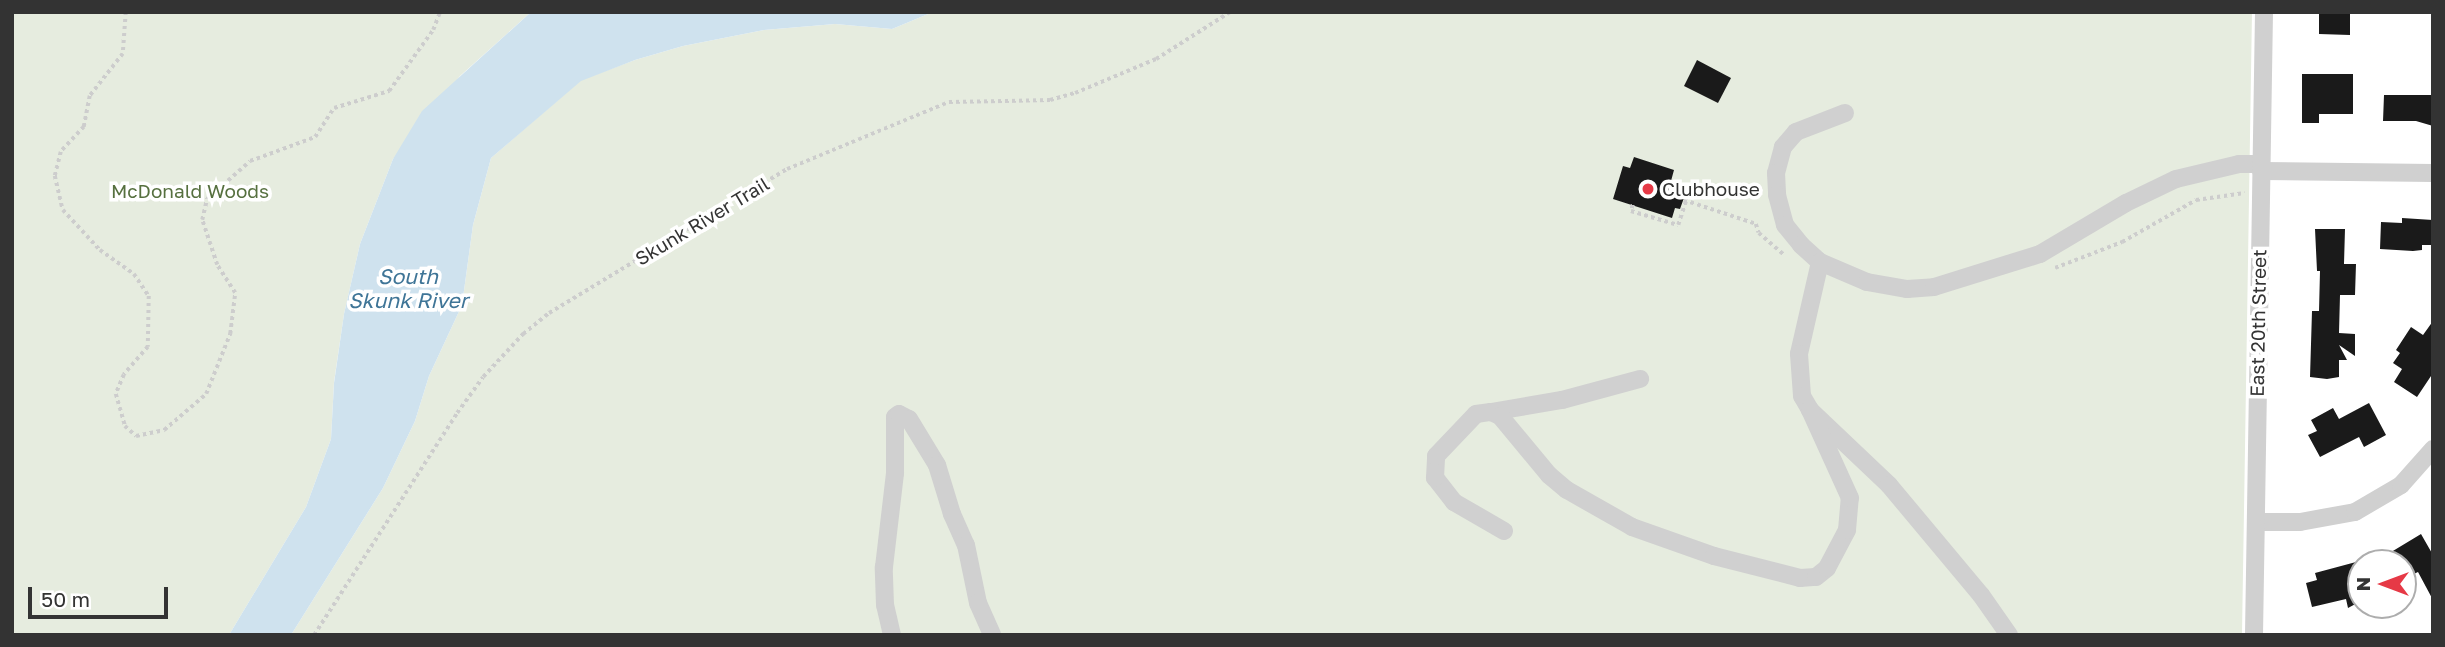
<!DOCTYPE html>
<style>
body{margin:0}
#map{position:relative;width:2445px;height:647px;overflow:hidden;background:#fff;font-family:"Golos Text",sans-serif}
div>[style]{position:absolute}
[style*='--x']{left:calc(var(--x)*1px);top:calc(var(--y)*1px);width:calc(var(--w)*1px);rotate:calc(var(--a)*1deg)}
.green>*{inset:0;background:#e6ecdf}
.water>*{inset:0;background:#cfe2ee}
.building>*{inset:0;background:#1a1a1a}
.path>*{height:3.5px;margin-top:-1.75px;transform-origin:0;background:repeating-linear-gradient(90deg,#cdcdcd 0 3.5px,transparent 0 7px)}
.minor>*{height:18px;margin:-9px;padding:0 9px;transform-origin:9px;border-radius:9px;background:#d0d0d0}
.dots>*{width:19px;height:19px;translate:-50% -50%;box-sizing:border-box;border:4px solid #fff;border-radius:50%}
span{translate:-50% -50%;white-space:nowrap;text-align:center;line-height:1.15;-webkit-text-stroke:7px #fff;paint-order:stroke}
.poi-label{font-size:19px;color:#333}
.left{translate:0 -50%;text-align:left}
.park-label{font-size:19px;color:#56703f}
.street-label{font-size:19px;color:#333}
.water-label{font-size:21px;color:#3f7597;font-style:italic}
.frame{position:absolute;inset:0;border:14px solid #333;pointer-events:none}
.north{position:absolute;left:2347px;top:549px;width:70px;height:70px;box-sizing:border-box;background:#fff;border:2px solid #adadad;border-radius:50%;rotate:270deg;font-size:19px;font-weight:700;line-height:28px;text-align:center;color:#333}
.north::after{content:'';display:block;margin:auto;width:24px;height:32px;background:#e63946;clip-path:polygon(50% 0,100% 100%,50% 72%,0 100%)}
.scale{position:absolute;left:28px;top:587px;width:140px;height:32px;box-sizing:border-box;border:4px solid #333;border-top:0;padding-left:9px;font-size:21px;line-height:24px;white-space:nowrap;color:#333;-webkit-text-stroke:5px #fff;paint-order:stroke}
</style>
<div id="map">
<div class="green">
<div style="clip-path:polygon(12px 12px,531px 12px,460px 76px,393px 159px,360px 244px,344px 314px,334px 382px,331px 439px,306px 507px,229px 635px,12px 635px)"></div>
<div style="clip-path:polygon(933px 12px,2252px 12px,2242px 635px,291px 635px,383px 488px,415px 421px,429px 376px,462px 305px,473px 225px,491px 158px,581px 80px,635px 60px,683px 46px,764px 30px,835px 24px,892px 29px)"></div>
</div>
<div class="water">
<div style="clip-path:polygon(531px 12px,933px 12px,892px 29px,835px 24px,764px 30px,683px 46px,635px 60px,581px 81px,491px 158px,473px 225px,462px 305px,429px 376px,415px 421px,383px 488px,291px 635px,229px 635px,306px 507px,331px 439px,334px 383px,344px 314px,360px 244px,393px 159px,422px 111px)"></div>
</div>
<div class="building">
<div style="clip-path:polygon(2319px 12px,2350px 12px,2350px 35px,2319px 34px)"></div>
<div style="clip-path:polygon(1697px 60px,1731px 78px,1718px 103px,1684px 86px)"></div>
<div style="clip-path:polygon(2302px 74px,2353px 74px,2353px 114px,2319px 114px,2319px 123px,2302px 123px)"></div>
<div style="clip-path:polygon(2384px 95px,2433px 95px,2433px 126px,2416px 121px,2383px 121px)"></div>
<div style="clip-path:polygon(1634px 157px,1674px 170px,1671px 181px,1682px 184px,1679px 193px,1685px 195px,1680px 209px,1675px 208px,1672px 218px,1613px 199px,1623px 166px,1630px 168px)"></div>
<div style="clip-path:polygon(2402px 218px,2433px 220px,2433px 245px,2422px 245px,2422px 250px,2413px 251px,2380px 249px,2381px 222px,2402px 223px)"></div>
<div style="clip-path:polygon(2315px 229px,2345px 229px,2344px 264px,2356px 264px,2355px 295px,2340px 295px,2339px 333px,2355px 334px,2355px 356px,2339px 345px,2347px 360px,2339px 360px,2339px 377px,2327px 379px,2310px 377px,2312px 311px,2319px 311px,2320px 271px,2317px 271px)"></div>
<div style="clip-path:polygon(2433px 321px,2433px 373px,2417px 397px,2394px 382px,2402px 369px,2393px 363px,2400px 353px,2396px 350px,2411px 327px,2423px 335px)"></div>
<div style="clip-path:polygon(2369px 403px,2386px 435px,2364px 447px,2359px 437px,2320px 457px,2308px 435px,2317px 431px,2311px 420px,2333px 408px,2339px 419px)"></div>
<div style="clip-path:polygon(2421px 534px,2433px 555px,2433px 600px,2418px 572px,2403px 579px,2403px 563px,2373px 563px)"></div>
<div style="clip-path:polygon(2356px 562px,2361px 581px,2361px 601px,2348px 608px,2346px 599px,2312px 607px,2306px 583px,2317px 580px,2315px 573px)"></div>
</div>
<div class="path">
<div style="--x:126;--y:12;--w:42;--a:94.1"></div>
<div style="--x:123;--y:54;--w:53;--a:128.2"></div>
<div style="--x:90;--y:96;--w:32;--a:101"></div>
<div style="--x:84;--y:127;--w:34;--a:133"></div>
<div style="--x:61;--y:152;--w:25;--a:104"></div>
<div style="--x:55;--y:176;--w:35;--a:77"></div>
<div style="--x:63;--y:210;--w:54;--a:47.2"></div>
<div style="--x:100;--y:250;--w:42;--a:35.2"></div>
<div style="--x:134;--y:274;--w:27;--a:56"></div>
<div style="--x:149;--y:296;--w:51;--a:91.1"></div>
<div style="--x:148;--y:347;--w:37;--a:131"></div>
<div style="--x:124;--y:375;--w:21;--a:113"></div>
<div style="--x:116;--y:394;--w:33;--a:74"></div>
<div style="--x:125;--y:426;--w:15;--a:42"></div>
<div style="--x:136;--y:436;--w:29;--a:-12"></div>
<div style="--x:164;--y:430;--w:55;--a:-40.6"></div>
<div style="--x:206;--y:394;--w:65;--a:-68.2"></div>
<div style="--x:230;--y:334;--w:41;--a:-83"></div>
<div style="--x:235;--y:293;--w:33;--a:-123"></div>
<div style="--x:217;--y:265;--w:47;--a:-108.4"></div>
<div style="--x:202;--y:220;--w:22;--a:-77"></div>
<div style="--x:207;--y:199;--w:57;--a:-41.5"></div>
<div style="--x:250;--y:161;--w:69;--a:-20.3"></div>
<div style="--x:315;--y:137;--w:35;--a:-57"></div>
<div style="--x:334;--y:108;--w:58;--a:-17.2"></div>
<div style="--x:389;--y:91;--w:75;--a:-54.2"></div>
<div style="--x:433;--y:30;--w:19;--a:-69"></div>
<div style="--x:1684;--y:200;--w:76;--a:18.4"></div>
<div style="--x:1756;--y:224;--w:9;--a:72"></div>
<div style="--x:1759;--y:233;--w:33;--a:41"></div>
<div style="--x:1633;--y:205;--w:6;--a:108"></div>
<div style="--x:1631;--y:211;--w:49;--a:16.6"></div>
<div style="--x:1678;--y:225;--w:25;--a:-72"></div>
<div style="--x:2055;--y:268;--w:72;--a:-21.2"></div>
<div style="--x:2122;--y:242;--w:85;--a:-29.6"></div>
<div style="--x:2196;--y:200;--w:49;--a:-8.3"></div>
<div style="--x:314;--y:635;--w:264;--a:-57.2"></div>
<div style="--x:457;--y:413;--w:44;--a:-54.2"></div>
<div style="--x:483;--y:377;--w:59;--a:-47.1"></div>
<div style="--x:523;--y:334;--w:33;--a:-39"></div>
<div style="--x:549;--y:313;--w:278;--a:-31.2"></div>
<div style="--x:787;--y:169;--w:175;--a:-22.5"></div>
<div style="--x:949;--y:102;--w:101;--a:-1.1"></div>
<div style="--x:1050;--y:100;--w:26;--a:-16"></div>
<div style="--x:1075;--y:93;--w:88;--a:-22.8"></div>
<div style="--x:1156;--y:59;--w:88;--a:-32.4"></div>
</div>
<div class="minor">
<div style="--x:1845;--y:113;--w:53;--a:158.8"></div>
<div style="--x:1796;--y:132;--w:20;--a:131"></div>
<div style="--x:1783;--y:147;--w:27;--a:105"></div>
<div style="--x:1776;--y:173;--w:22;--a:87"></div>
<div style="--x:1777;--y:195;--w:31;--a:75"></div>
<div style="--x:1785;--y:225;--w:26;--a:51"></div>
<div style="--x:1801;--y:245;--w:25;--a:42"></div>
<div style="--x:1820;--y:262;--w:51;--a:23.1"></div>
<div style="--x:1867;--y:282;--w:41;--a:9.9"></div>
<div style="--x:1907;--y:289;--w:27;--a:-4"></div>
<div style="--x:1934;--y:287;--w:111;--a:-17.3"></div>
<div style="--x:2040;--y:254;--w:100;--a:-30.7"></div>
<div style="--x:2126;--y:203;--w:55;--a:-25.6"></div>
<div style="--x:2176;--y:179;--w:65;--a:-13.4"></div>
<div style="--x:2239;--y:164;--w:22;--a:0"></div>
<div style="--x:2261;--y:171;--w:172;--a:0.7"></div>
<div style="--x:1820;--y:262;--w:94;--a:102.9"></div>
<div style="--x:1799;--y:354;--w:42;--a:85.9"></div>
<div style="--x:1802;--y:396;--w:16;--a:60"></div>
<div style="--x:1810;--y:410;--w:109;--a:43.5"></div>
<div style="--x:1889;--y:485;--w:143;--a:50.1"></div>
<div style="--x:1981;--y:595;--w:49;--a:55"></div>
<div style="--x:1491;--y:412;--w:72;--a:-9.6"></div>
<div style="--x:1562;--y:400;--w:81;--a:-15.1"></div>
<div style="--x:2256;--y:522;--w:44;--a:0"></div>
<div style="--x:2300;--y:522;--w:56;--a:-10.3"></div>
<div style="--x:2355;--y:512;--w:53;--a:-30.4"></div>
<div style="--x:2401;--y:485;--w:48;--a:-48.4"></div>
<div style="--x:1504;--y:531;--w:58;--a:-149.9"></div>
<div style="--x:1454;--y:502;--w:31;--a:-128"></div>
<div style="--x:1435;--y:478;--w:22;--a:-87"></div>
<div style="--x:1436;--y:456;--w:58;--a:-46.4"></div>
<div style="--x:1476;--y:414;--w:15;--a:-8"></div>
<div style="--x:1491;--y:412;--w:10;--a:24"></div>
<div style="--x:1500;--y:416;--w:77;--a:50.3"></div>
<div style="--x:1549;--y:475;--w:23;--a:40"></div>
<div style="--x:1567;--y:490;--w:75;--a:29.6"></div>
<div style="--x:1632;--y:527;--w:87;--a:19.5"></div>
<div style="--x:1714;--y:556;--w:89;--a:14.3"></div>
<div style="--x:1800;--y:578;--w:16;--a:-4"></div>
<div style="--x:1816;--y:577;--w:14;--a:-39"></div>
<div style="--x:1827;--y:568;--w:43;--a:-62.2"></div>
<div style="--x:1847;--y:530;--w:32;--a:-85"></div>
<div style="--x:1850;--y:498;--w:97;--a:-114.4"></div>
<div style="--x:892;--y:635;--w:31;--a:-103"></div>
<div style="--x:885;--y:605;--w:38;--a:-92"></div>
<div style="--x:884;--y:567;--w:95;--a:-83.3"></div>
<div style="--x:895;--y:473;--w:56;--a:-90"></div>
<div style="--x:895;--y:417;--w:5;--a:-37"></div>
<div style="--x:899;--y:414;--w:11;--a:27"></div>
<div style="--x:909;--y:419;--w:54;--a:58.7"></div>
<div style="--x:937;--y:465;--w:51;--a:73"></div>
<div style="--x:952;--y:514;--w:34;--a:66"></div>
<div style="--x:966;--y:545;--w:59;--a:78.3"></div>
<div style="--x:978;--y:603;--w:35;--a:66"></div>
<div style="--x:2254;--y:635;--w:623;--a:-89.08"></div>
</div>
<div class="dots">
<div style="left:1648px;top:189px;background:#e63946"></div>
</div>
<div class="poi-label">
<span class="left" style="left:1662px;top:189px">Clubhouse</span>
</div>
<div class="park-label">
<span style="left:190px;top:191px">McDonald Woods</span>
</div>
<div class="street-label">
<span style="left:702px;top:221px;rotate:-31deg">Skunk River Trail</span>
<span style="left:2258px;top:323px;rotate:-89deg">East 20th Street</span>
</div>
<div class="water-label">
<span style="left:408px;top:288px">South<br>Skunk River</span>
</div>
<div class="frame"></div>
<div class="north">N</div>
<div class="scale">50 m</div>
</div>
